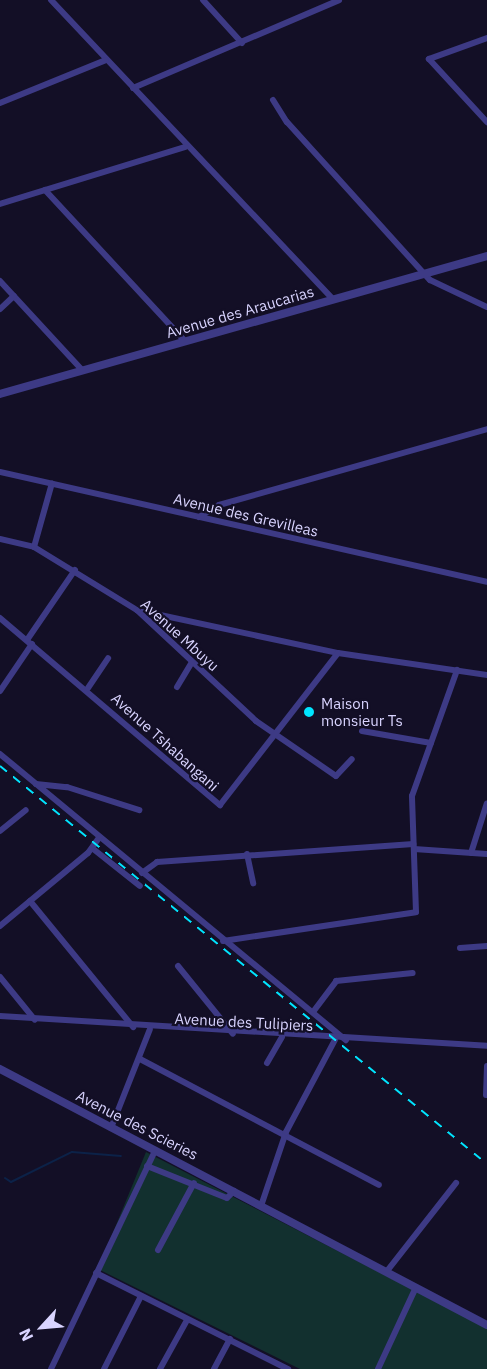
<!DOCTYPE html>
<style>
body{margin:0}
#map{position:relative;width:487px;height:1369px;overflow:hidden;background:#130f26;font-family:"IBM Plex Sans",sans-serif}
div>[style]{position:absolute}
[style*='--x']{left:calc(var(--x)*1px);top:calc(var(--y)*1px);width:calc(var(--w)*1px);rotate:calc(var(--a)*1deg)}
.green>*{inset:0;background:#12302f}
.stream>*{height:2px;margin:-1px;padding:0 1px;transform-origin:1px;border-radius:1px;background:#0c2248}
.minor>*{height:6px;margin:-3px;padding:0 3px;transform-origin:3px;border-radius:3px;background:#3d3a85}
.tertiary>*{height:8px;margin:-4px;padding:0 4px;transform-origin:4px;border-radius:4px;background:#3d3a85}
.rail>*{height:2px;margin-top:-1px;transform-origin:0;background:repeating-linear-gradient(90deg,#00e5ff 0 9px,transparent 0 17px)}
.dots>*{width:16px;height:16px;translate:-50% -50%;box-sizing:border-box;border:3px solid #130f26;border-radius:50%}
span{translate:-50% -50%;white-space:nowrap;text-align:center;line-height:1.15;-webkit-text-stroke:4.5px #130f26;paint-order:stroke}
.street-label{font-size:15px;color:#d9d4ff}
.poi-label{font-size:15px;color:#d9d4ff}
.left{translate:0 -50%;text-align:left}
.north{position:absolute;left:12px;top:1297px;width:60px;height:60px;-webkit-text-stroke:4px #130f26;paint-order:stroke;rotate:244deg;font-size:16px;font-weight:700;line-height:24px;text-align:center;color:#d9d4ff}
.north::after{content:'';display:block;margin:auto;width:21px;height:27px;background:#d9d4ff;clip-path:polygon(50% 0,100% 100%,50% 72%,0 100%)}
</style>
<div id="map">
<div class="green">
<div style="clip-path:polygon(146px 1152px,487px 1328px,487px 1369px,300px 1369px,98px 1269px)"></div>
</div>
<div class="stream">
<div style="--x:5;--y:1178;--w:7;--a:34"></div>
<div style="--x:11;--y:1182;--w:68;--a:-26.2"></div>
<div style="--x:72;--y:1152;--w:49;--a:4.7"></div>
</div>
<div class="minor">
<div style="--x:51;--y:0;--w:411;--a:46.7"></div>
<div style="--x:203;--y:0;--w:58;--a:47.8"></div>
<div style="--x:487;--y:38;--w:62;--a:160.1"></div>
<div style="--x:429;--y:59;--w:86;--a:47.4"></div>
<div style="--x:133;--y:88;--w:224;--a:-23.1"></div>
<div style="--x:273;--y:100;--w:26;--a:58"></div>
<div style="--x:287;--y:122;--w:213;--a:47.9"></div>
<div style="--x:430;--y:280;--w:63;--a:25.3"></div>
<div style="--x:0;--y:103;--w:114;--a:-22.1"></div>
<div style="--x:45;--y:190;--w:206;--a:47.2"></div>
<div style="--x:0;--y:204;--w:194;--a:-17.1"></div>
<div style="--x:0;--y:281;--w:121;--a:47.3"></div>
<div style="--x:0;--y:309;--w:19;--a:-43"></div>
<div style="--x:0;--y:472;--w:499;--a:12.7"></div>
<div style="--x:199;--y:517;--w:23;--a:-31"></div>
<div style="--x:219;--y:505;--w:279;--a:-15.8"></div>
<div style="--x:0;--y:539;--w:35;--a:13"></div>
<div style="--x:34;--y:547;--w:121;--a:31.5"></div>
<div style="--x:137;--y:610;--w:163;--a:43"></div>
<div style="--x:256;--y:721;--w:97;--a:34.5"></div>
<div style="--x:336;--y:776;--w:23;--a:-47"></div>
<div style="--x:34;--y:547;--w:66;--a:-74.3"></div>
<div style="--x:137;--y:610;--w:206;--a:12.1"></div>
<div style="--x:338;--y:653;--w:151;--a:8.4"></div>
<div style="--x:0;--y:618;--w:289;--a:40.4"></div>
<div style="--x:220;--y:805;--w:192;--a:-52.2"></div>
<div style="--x:27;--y:640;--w:85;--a:-55.6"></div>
<div style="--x:177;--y:687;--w:29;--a:-59"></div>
<div style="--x:88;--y:688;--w:36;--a:-56"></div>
<div style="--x:0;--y:691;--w:57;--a:-55.8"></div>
<div style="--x:362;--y:731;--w:70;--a:9.9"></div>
<div style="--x:0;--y:754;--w:449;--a:39.6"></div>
<div style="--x:36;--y:784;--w:31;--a:6"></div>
<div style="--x:67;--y:787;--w:76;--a:17.7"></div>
<div style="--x:0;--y:831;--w:33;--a:-39"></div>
<div style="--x:92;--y:848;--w:61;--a:38.4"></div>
<div style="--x:414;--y:849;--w:73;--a:3.9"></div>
<div style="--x:471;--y:853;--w:52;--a:-72.3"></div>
<div style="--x:247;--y:854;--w:30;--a:78"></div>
<div style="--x:142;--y:873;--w:19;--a:-36"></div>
<div style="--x:157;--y:862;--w:257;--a:-4"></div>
<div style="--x:30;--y:901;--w:163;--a:50.7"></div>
<div style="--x:0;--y:926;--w:114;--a:-39.7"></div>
<div style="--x:88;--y:853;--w:19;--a:-54"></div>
<div style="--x:223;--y:941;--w:195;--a:-8.5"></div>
<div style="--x:416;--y:912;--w:116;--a:-92"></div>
<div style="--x:412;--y:796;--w:134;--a:-70.3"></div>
<div style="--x:460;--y:948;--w:27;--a:-4"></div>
<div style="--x:178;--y:966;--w:87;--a:51"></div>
<div style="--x:0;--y:977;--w:55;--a:50.9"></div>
<div style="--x:313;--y:1012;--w:39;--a:-53"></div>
<div style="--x:336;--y:981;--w:77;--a:-5.9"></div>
<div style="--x:0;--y:1016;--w:488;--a:3.5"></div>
<div style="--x:140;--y:1059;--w:270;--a:27.8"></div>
<div style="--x:267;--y:1063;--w:30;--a:-60"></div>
<div style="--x:486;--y:1095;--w:29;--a:-88"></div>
<div style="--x:111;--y:1128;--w:106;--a:-68.5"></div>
<div style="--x:147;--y:1166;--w:86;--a:21.8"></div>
<div style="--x:227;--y:1198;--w:10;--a:-45"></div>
<div style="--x:261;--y:1206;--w:78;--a:-71.3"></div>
<div style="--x:286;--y:1132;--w:104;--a:-62"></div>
<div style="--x:158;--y:1250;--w:76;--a:-61.8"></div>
<div style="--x:387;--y:1271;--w:112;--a:-51.9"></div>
<div style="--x:96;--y:1273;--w:215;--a:26.6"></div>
<div style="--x:51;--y:1369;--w:242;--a:-64.5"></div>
<div style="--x:104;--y:1369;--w:82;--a:-63.1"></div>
<div style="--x:160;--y:1369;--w:56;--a:-61.1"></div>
<div style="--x:214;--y:1369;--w:34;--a:-62"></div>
<div style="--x:378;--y:1369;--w:90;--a:-65.1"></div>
</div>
<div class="tertiary">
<div style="--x:0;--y:394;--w:506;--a:-15.82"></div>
<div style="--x:0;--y:1069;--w:550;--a:27.73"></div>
</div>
<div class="rail">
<div style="--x:0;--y:766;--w:629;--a:39.26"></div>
</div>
<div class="dots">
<div style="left:309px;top:712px;background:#00e5ff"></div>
</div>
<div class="street-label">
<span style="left:240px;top:312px;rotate:-16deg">Avenue des Araucarias</span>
<span style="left:246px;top:515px;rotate:13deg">Avenue des Grevilleas</span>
<span style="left:180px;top:635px;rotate:42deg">Avenue Mbuyu</span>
<span style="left:165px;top:742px;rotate:42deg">Avenue Tshabangani</span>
<span style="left:244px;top:1022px;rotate:3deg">Avenue des Tulipiers</span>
<span style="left:137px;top:1125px;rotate:27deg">Avenue des Scieries</span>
</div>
<div class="poi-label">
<span class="left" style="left:321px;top:712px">Maison<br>monsieur Ts</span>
</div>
<div class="north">N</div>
</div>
